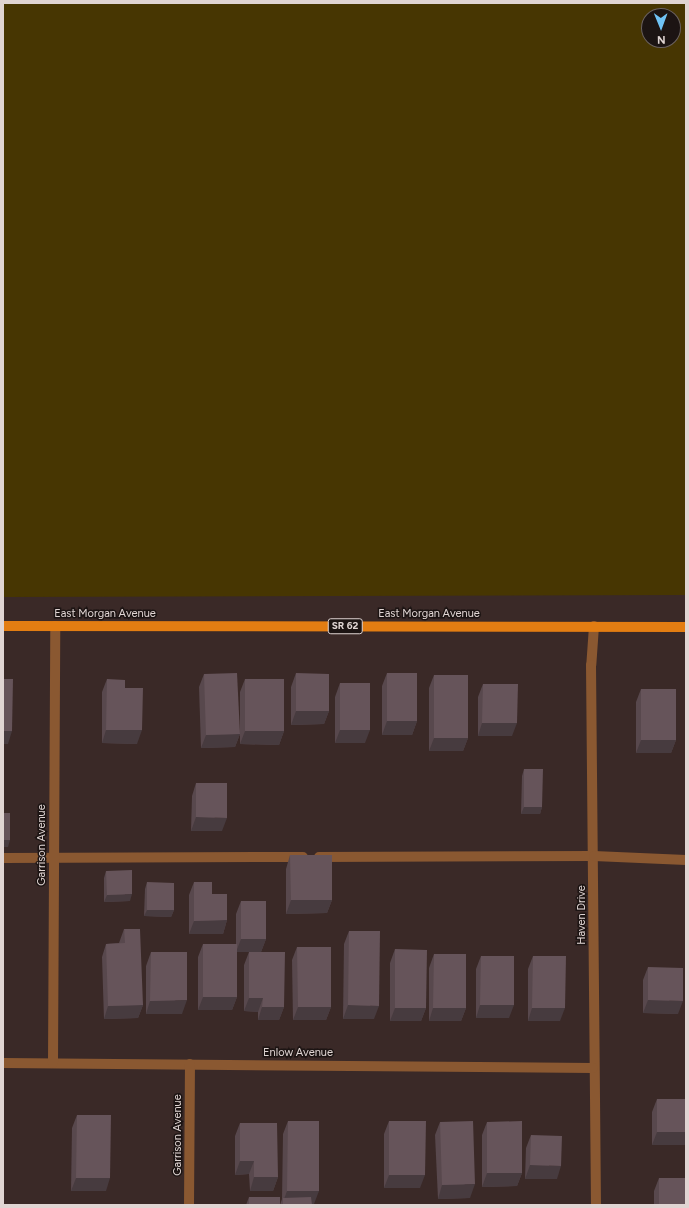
<!DOCTYPE html>
<style>
body{margin:0}
#map{position:relative;width:689px;height:1208px;overflow:hidden;background:#3a2927;font-family:Figtree,sans-serif}
div>[style]{position:absolute}
[style*='--x']{left:calc(var(--x)*1px);top:calc(var(--y)*1px);width:calc(var(--w)*1px);rotate:calc(var(--a)*1deg)}
.green>*{inset:0;background:#473602}
.minor>*{height:10px;margin:-5px;padding:0 5px;transform-origin:5px;border-radius:5px;background:#8a5831}
.major>*{height:10px;margin:-5px;padding:0 5px;transform-origin:5px;border-radius:5px;background:#e37d12}
.wall>*{inset:0;background:#58484d}
.shaded-wall>*{inset:0;background:#473b3f}
.building>*{inset:0;background:#66545a}
span{translate:-50% -50%;white-space:nowrap;text-align:center;line-height:1.15;-webkit-text-stroke:3px #1c1413;paint-order:stroke}
.shield-label span{padding:1px 3px;background:#1c1413;border:1px solid;border-radius:3px;-webkit-text-stroke-width:0}
.shield-label{font-size:10px;color:#e0d5d3;font-weight:700}
.street-label{font-size:11px;color:#e0d5d3}
.frame{position:absolute;inset:0;border:4px solid #e0d5d3;pointer-events:none}
.north{position:absolute;left:641px;top:8px;width:40px;height:40px;box-sizing:border-box;background:#1c1413;border:1px solid #6a6160;border-radius:50%;rotate:179deg;font-size:11px;font-weight:700;line-height:16px;text-align:center;color:#e0d5d3}
.north::after{content:'';display:block;margin:auto;width:14px;height:18px;background:#6fc2f4;clip-path:polygon(50% 0,100% 100%,50% 72%,0 100%)}
</style>
<div id="map">
<div class="green">
<div style="clip-path:polygon(evenodd,3px 3px,686px 3px,686px 595px,3px 597px,3px 3px,649px 16px,673px 16px,673px 40px,649px 40px,649px 16px)"></div>
</div>
<div class="minor">
<div style="--x:594;--y:626;--w:39;--a:94"></div>
<div style="--x:591;--y:665;--w:540;--a:89.47"></div>
<div style="--x:319;--y:857;--w:275;--a:-0.2"></div>
<div style="--x:594;--y:856;--w:92;--a:2.5"></div>
<div style="--x:3;--y:858;--w:300;--a:-0.2"></div>
<div style="--x:3;--y:1063;--w:590;--a:0.49"></div>
<div style="--x:53;--y:1063;--w:437;--a:-89.7"></div>
<div style="--x:189;--y:1205;--w:141;--a:-89.6"></div>
</div>
<div class="major">
<div style="--x:3;--y:626;--w:683;--a:0.08"></div>
</div>
<div class="wall">
<div style="clip-path:polygon(296px 673px,329px 711px,324px 724px,291px 725px,291px 687px)"></div>
<div style="clip-path:polygon(387px 673px,417px 721px,412px 735px,382px 735px,382px 686px)"></div>
<div style="clip-path:polygon(204px 674px,240px 734px,235px 747px,201px 748px,199px 687px)"></div>
<div style="clip-path:polygon(434px 675px,468px 738px,463px 751px,429px 751px,429px 688px)"></div>
<div style="clip-path:polygon(107px 679px,125px 688px,137px 744px,102px 743px,102px 692px)"></div>
<div style="clip-path:polygon(245px 679px,284px 731px,279px 745px,240px 744px,240px 692px)"></div>
<div style="clip-path:polygon(340px 683px,365px 743px,335px 743px,335px 697px)"></div>
<div style="clip-path:polygon(483px 684px,512px 736px,478px 736px,478px 697px)"></div>
<div style="clip-path:polygon(641px 689px,676px 740px,671px 753px,636px 753px,636px 702px)"></div>
<div style="clip-path:polygon(524px 769px,542px 807px,540px 814px,521px 814px,522px 776px)"></div>
<div style="clip-path:polygon(196px 783px,222px 831px,191px 831px,192px 796px)"></div>
<div style="clip-path:polygon(290px 855px,332px 900px,327px 913px,286px 914px,286px 869px)"></div>
<div style="clip-path:polygon(106px 871px,130px 901px,104px 902px,104px 878px)"></div>
<div style="clip-path:polygon(147px 882px,174px 910px,171px 917px,144px 916px,145px 889px)"></div>
<div style="clip-path:polygon(194px 882px,212px 894px,227px 920px,223px 934px,189px 934px,189px 895px)"></div>
<div style="clip-path:polygon(241px 901px,266px 939px,261px 952px,284px 1007px,279px 1020px,258px 1020px,258px 1012px,244px 1011px,244px 965px,249px 952px,237px 952px,237px 997px,232px 1010px,198px 1010px,198px 957px,203px 944px,236px 944px,236px 914px)"></div>
<div style="clip-path:polygon(124px 929px,143px 1005px,138px 1018px,104px 1019px,102px 957px,106px 944px,119px 943px)"></div>
<div style="clip-path:polygon(349px 931px,374px 1019px,343px 1019px,344px 944px)"></div>
<div style="clip-path:polygon(297px 947px,331px 1007px,326px 1020px,293px 1020px,292px 960px)"></div>
<div style="clip-path:polygon(395px 949px,426px 1008px,421px 1021px,390px 1021px,390px 963px)"></div>
<div style="clip-path:polygon(151px 952px,182px 1014px,146px 1014px,146px 966px)"></div>
<div style="clip-path:polygon(434px 954px,466px 1008px,461px 1021px,429px 1021px,429px 968px)"></div>
<div style="clip-path:polygon(481px 956px,509px 1018px,476px 1018px,476px 969px)"></div>
<div style="clip-path:polygon(533px 956px,560px 1021px,528px 1021px,528px 969px)"></div>
<div style="clip-path:polygon(648px 967px,678px 1014px,643px 1013px,643px 980px)"></div>
<div style="clip-path:polygon(657px 1099px,686px 1099px,686px 1145px,652px 1145px,652px 1112px)"></div>
<div style="clip-path:polygon(77px 1115px,106px 1191px,71px 1191px,72px 1128px)"></div>
<div style="clip-path:polygon(288px 1121px,314px 1204px,312px 1204px,312px 1205px,280px 1205px,282px 1199px,283px 1134px)"></div>
<div style="clip-path:polygon(389px 1121px,420px 1188px,384px 1188px,384px 1134px)"></div>
<div style="clip-path:polygon(440px 1122px,470px 1198px,438px 1199px,435px 1135px)"></div>
<div style="clip-path:polygon(487px 1122px,522px 1173px,517px 1186px,482px 1187px,482px 1135px)"></div>
<div style="clip-path:polygon(240px 1123px,278px 1177px,273px 1191px,250px 1191px,249px 1174px,235px 1175px,235px 1136px)"></div>
<div style="clip-path:polygon(531px 1135px,557px 1179px,525px 1179px,526px 1148px)"></div>
<div style="clip-path:polygon(659px 1178px,686px 1205px,654px 1205px,654px 1191px)"></div>
<div style="clip-path:polygon(249px 1197px,280px 1205px,246px 1205px)"></div>
</div>
<div class="shaded-wall">
<div style="clip-path:polygon(296px 711px,329px 711px,324px 724px,291px 725px)"></div>
<div style="clip-path:polygon(387px 721px,417px 721px,412px 735px,382px 735px)"></div>
<div style="clip-path:polygon(482px 723px,517px 723px,512px 736px,478px 736px)"></div>
<div style="clip-path:polygon(106px 730px,142px 730px,137px 744px,102px 743px)"></div>
<div style="clip-path:polygon(340px 730px,370px 730px,365px 743px,335px 743px)"></div>
<div style="clip-path:polygon(3px 731px,12px 731px,8px 744px,3px 744px)"></div>
<div style="clip-path:polygon(245px 731px,284px 731px,279px 745px,240px 744px)"></div>
<div style="clip-path:polygon(240px 734px,235px 747px,201px 748px,206px 735px)"></div>
<div style="clip-path:polygon(434px 738px,468px 738px,463px 751px,429px 751px)"></div>
<div style="clip-path:polygon(641px 740px,676px 740px,671px 753px,636px 753px)"></div>
<div style="clip-path:polygon(524px 807px,542px 807px,540px 814px,521px 814px)"></div>
<div style="clip-path:polygon(196px 817px,227px 818px,222px 831px,191px 831px)"></div>
<div style="clip-path:polygon(3px 840px,10px 840px,8px 847px,3px 847px)"></div>
<div style="clip-path:polygon(132px 894px,130px 901px,104px 902px,107px 895px)"></div>
<div style="clip-path:polygon(291px 900px,332px 900px,327px 913px,286px 914px)"></div>
<div style="clip-path:polygon(147px 910px,174px 910px,171px 917px,144px 916px)"></div>
<div style="clip-path:polygon(227px 920px,223px 934px,189px 934px,194px 921px)"></div>
<div style="clip-path:polygon(241px 939px,266px 939px,261px 952px,236px 952px)"></div>
<div style="clip-path:polygon(203px 997px,237px 997px,232px 1010px,198px 1010px)"></div>
<div style="clip-path:polygon(249px 998px,263px 998px,258px 1012px,244px 1011px)"></div>
<div style="clip-path:polygon(187px 1000px,182px 1014px,146px 1014px,150px 1001px)"></div>
<div style="clip-path:polygon(648px 1000px,683px 1001px,678px 1014px,643px 1013px)"></div>
<div style="clip-path:polygon(143px 1005px,138px 1018px,104px 1019px,108px 1006px)"></div>
<div style="clip-path:polygon(348px 1005px,379px 1006px,374px 1019px,343px 1019px)"></div>
<div style="clip-path:polygon(480px 1005px,514px 1005px,509px 1018px,476px 1018px)"></div>
<div style="clip-path:polygon(262px 1007px,284px 1007px,279px 1020px,258px 1020px)"></div>
<div style="clip-path:polygon(298px 1007px,331px 1007px,326px 1020px,293px 1020px)"></div>
<div style="clip-path:polygon(395px 1008px,426px 1008px,421px 1021px,390px 1021px)"></div>
<div style="clip-path:polygon(433px 1008px,466px 1008px,461px 1021px,429px 1021px)"></div>
<div style="clip-path:polygon(532px 1008px,565px 1008px,560px 1021px,528px 1021px)"></div>
<div style="clip-path:polygon(657px 1132px,686px 1132px,686px 1145px,652px 1145px)"></div>
<div style="clip-path:polygon(240px 1161px,254px 1161px,249px 1174px,235px 1175px)"></div>
<div style="clip-path:polygon(530px 1165px,561px 1166px,557px 1179px,525px 1179px)"></div>
<div style="clip-path:polygon(487px 1173px,522px 1173px,517px 1186px,482px 1187px)"></div>
<div style="clip-path:polygon(389px 1175px,425px 1175px,420px 1188px,384px 1188px)"></div>
<div style="clip-path:polygon(254px 1177px,278px 1177px,273px 1191px,250px 1191px)"></div>
<div style="clip-path:polygon(76px 1178px,110px 1178px,106px 1191px,71px 1191px)"></div>
<div style="clip-path:polygon(475px 1184px,470px 1198px,438px 1199px,442px 1185px)"></div>
<div style="clip-path:polygon(287px 1191px,319px 1191px,314px 1204px,283px 1204px,283px 1202px)"></div>
</div>
<div class="building">
<div style="clip-path:polygon(237px 673px,240px 734px,206px 735px,204px 674px)"></div>
<div style="clip-path:polygon(296px 673px,329px 674px,329px 711px,296px 711px)"></div>
<div style="clip-path:polygon(387px 673px,417px 673px,417px 721px,387px 721px)"></div>
<div style="clip-path:polygon(434px 675px,468px 675px,468px 738px,434px 738px)"></div>
<div style="clip-path:polygon(3px 679px,13px 679px,12px 731px,3px 731px)"></div>
<div style="clip-path:polygon(107px 679px,125px 680px,125px 688px,143px 688px,142px 730px,106px 730px)"></div>
<div style="clip-path:polygon(245px 679px,284px 679px,284px 731px,245px 731px)"></div>
<div style="clip-path:polygon(340px 683px,370px 683px,370px 730px,340px 730px)"></div>
<div style="clip-path:polygon(483px 684px,518px 684px,517px 723px,482px 723px)"></div>
<div style="clip-path:polygon(641px 689px,676px 689px,676px 740px,641px 740px)"></div>
<div style="clip-path:polygon(524px 769px,543px 769px,542px 807px,524px 807px)"></div>
<div style="clip-path:polygon(196px 783px,227px 783px,227px 818px,196px 817px)"></div>
<div style="clip-path:polygon(3px 813px,10px 813px,10px 840px,3px 840px)"></div>
<div style="clip-path:polygon(290px 855px,332px 855px,332px 900px,291px 900px)"></div>
<div style="clip-path:polygon(132px 870px,132px 894px,107px 895px,106px 871px)"></div>
<div style="clip-path:polygon(147px 882px,174px 883px,174px 910px,147px 910px)"></div>
<div style="clip-path:polygon(194px 882px,212px 882px,212px 894px,227px 894px,227px 920px,194px 921px)"></div>
<div style="clip-path:polygon(241px 901px,266px 901px,266px 939px,241px 939px)"></div>
<div style="clip-path:polygon(124px 929px,140px 929px,143px 1005px,108px 1006px,106px 944px,125px 943px)"></div>
<div style="clip-path:polygon(349px 931px,380px 931px,379px 1006px,348px 1005px)"></div>
<div style="clip-path:polygon(203px 944px,237px 944px,237px 997px,203px 997px)"></div>
<div style="clip-path:polygon(297px 947px,331px 947px,331px 1007px,298px 1007px)"></div>
<div style="clip-path:polygon(395px 949px,427px 950px,426px 1008px,395px 1008px)"></div>
<div style="clip-path:polygon(151px 952px,187px 952px,187px 1000px,150px 1001px)"></div>
<div style="clip-path:polygon(249px 952px,285px 952px,284px 1007px,262px 1007px,263px 998px,249px 998px)"></div>
<div style="clip-path:polygon(434px 954px,466px 954px,466px 1008px,433px 1008px)"></div>
<div style="clip-path:polygon(481px 956px,514px 956px,514px 1005px,480px 1005px)"></div>
<div style="clip-path:polygon(533px 956px,566px 956px,565px 1008px,532px 1008px)"></div>
<div style="clip-path:polygon(648px 967px,683px 968px,683px 1001px,648px 1000px)"></div>
<div style="clip-path:polygon(657px 1099px,686px 1099px,686px 1132px,657px 1132px)"></div>
<div style="clip-path:polygon(77px 1115px,111px 1115px,110px 1178px,76px 1178px)"></div>
<div style="clip-path:polygon(288px 1121px,319px 1121px,319px 1191px,287px 1191px)"></div>
<div style="clip-path:polygon(389px 1121px,426px 1121px,425px 1175px,389px 1175px)"></div>
<div style="clip-path:polygon(473px 1121px,475px 1184px,442px 1185px,440px 1122px)"></div>
<div style="clip-path:polygon(522px 1121px,522px 1173px,487px 1173px,487px 1122px)"></div>
<div style="clip-path:polygon(240px 1123px,277px 1123px,278px 1177px,254px 1177px,254px 1161px,240px 1161px)"></div>
<div style="clip-path:polygon(531px 1135px,562px 1136px,561px 1166px,530px 1165px)"></div>
<div style="clip-path:polygon(659px 1178px,686px 1178px,686px 1205px,659px 1205px)"></div>
<div style="clip-path:polygon(249px 1197px,280px 1197px,280px 1205px,249px 1205px)"></div>
<div style="clip-path:polygon(311px 1197px,312px 1205px,283px 1205px,283px 1198px)"></div>
</div>
<div class="shield-label">
<span style="left:345px;top:626px">SR 62</span>
</div>
<div class="street-label">
<span style="left:105px;top:614px">East Morgan Avenue</span>
<span style="left:429px;top:614px">East Morgan Avenue</span>
<span style="left:42px;top:845px;rotate:-90deg">Garrison Avenue</span>
<span style="left:582px;top:915px;rotate:-90deg">Haven Drive</span>
<span style="left:298px;top:1053px">Enlow Avenue</span>
<span style="left:178px;top:1135px;rotate:-90deg">Garrison Avenue</span>
</div>
<div class="frame"></div>
<div class="north">N</div>
</div>
